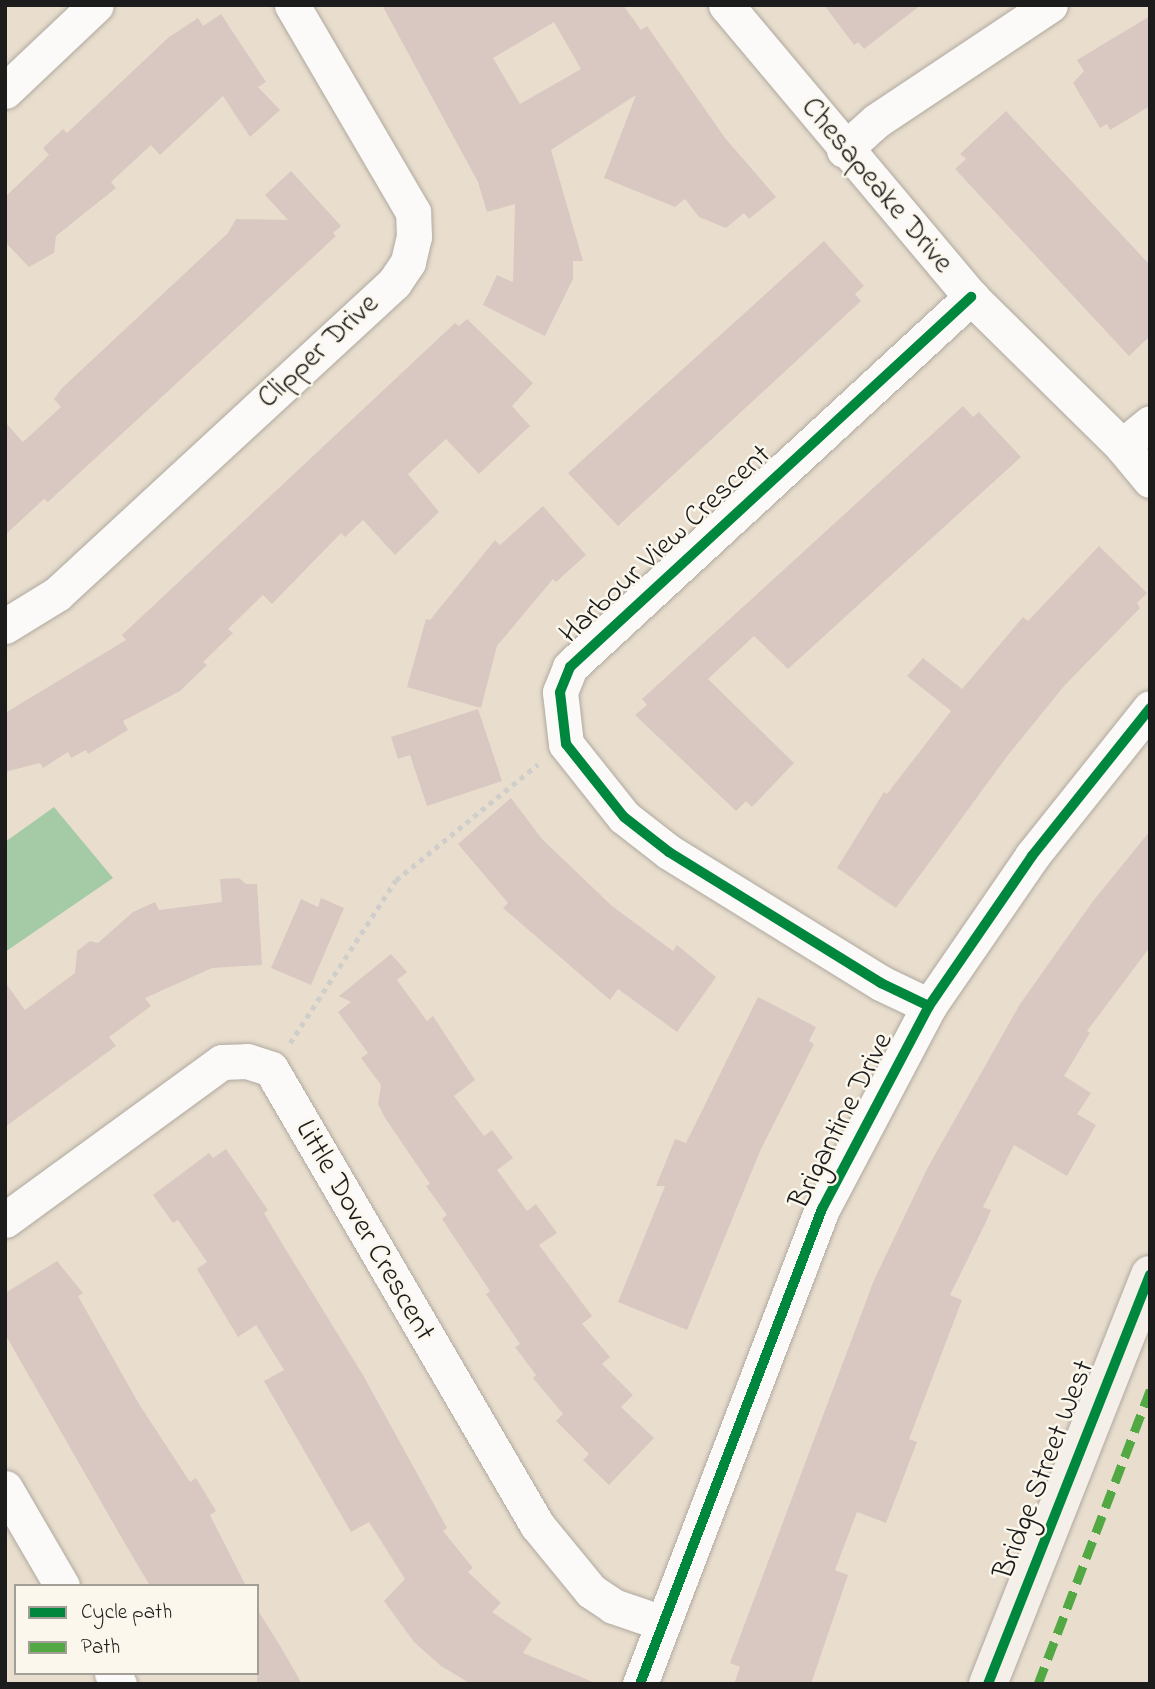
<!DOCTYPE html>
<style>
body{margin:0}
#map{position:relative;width:1155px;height:1689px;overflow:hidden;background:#e9dece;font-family:"Indie Flower",sans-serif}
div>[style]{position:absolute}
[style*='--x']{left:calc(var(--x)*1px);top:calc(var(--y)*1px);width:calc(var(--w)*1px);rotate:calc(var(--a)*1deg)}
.forest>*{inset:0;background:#a5cba6}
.building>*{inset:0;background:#d9c8c1}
.path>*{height:4.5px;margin-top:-2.25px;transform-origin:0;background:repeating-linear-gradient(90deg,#d0ceca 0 5px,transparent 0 10px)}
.roads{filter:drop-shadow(0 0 2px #afa99f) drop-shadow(0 0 2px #afa99f)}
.street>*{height:35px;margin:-17.5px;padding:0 17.5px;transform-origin:17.5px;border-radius:17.5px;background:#fcfaf8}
.secondary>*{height:38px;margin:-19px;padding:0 19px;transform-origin:19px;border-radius:19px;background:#f4f0e9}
.quiet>*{height:9px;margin-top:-4.5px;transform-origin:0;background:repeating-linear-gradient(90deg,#52a943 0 18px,transparent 0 27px)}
.cycleway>*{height:10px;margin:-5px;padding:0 5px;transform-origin:5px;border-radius:5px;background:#00873e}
span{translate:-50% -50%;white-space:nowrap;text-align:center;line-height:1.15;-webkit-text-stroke:5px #fbf7ec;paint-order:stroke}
.street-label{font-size:30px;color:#1c1c1c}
.frame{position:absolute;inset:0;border:7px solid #1c1c1c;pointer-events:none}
.legend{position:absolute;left:14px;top:1584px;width:245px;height:91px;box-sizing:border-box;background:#fbf7ec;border:2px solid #a29f99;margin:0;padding:9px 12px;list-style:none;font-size:21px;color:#1c1c1c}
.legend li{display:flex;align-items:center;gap:14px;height:35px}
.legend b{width:35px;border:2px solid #a29f99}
</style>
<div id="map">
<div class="forest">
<div style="clip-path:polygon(54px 807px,113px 878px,5px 952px,5px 842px)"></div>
</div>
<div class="building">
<div style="clip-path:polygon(evenodd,382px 5px,623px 5px,641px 30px,647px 26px,725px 138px,776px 197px,749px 219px,744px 213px,726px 228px,699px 217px,685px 199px,675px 207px,604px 178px,636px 95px,551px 150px,583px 261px,573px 261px,573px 279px,545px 336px,483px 305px,497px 275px,513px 282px,515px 204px,487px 212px,478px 182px,382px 5px,554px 22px,581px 69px,520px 104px,493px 58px,554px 22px)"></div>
<div style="clip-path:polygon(824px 5px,921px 5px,864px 49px,858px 42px,854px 45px)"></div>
<div style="clip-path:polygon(221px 14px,266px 82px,258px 87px,280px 110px,250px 137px,223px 96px,160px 155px,151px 145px,111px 182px,116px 188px,56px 236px,54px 253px,29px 267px,5px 242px,5px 197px,49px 155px,43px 148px,63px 129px,67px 133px,169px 37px,198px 18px,203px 26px)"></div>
<div style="clip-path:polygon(1150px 16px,1150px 106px,1110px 130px,1107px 124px,1100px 128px,1073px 83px,1084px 71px,1077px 60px)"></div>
<div style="clip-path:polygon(1006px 111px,1150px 265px,1150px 336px,1129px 356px,955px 169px,966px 159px,960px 154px)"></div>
<div style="clip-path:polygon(291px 171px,341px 226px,333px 233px,336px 236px,48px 502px,44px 499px,5px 535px,5px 422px,23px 442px,61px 407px,54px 399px,61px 389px,228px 233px,236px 219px,288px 220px,265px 195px)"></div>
<div style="clip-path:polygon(824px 241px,864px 286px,855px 294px,861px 301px,618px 526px,568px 473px)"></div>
<div style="clip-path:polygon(467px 319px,533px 383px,512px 406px,530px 426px,479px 474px,446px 439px,408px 474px,439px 512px,395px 555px,363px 520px,345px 537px,341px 533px,272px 604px,263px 595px,228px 629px,233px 633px,203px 662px,207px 665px,180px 691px,123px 721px,128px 730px,88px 754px,86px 750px,71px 758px,68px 752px,43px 768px,40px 763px,5px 772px,5px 713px,126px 640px,122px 635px,455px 323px,459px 326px)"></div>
<div style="clip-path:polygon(963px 406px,973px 417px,979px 412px,1021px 457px,788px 669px,754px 636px,708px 679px,794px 763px,752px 807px,746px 801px,736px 811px,635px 715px,647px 705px,642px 699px)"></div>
<div style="clip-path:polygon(543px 506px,586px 555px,556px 582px,553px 579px,497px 646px,481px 708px,407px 687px,426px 619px,430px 620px,495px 540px,500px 545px)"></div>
<div style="clip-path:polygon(1099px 546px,1147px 593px,1137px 603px,1140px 608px,1065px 685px,1008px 755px,896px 908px,837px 868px,884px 792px,887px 794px,951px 711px,907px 676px,923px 658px,962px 689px,1023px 617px,1028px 621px)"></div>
<div style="clip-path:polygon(478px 709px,502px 781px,427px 806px,410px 755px,398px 759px,391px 737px)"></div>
<div style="clip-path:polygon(511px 798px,542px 839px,612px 906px,673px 951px,677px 945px,716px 977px,677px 1032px,618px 989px,610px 1000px,503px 908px,508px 903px,458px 844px)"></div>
<div style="clip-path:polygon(1150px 831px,1150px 947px,1087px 1031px,1090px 1033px,1064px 1076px,1091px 1093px,1077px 1114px,1096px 1125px,1067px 1176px,1014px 1145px,983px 1207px,991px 1210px,986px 1222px,950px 1295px,962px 1300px,909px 1439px,917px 1442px,886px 1523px,857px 1512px,835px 1570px,848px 1575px,811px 1684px,734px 1684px,740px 1667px,730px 1663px,804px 1466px,874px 1280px,928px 1167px,1020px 1004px,1093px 901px)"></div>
<div style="clip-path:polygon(239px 878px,246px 884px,257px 884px,262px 965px,212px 968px,145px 998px,151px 1006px,109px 1037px,116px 1046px,5px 1127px,5px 982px,25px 1010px,75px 973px,77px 951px,90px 941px,98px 943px,133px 912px,155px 902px,159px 910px,222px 902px,220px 879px)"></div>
<div style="clip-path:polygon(321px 898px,344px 908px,311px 985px,271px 968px,301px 899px,318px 907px)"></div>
<div style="clip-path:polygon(391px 954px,407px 972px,397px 980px,427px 1021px,433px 1016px,475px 1080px,454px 1096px,484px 1136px,492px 1130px,513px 1158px,497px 1170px,527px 1211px,536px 1204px,557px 1233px,539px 1245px,592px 1316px,582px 1324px,610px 1357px,602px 1364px,633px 1395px,621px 1407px,654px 1438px,609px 1485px,583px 1460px,589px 1454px,556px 1421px,563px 1414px,533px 1378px,536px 1375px,515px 1347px,520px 1344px,486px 1294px,490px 1291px,442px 1219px,447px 1215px,426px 1186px,430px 1184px,385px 1118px,378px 1104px,381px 1085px,361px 1058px,368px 1053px,338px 1012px,351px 1002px,339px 996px)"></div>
<div style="clip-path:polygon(758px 997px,816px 1027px,809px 1041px,814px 1044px,760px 1151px,687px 1330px,618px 1302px,665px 1186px,656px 1186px,675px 1139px,686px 1143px)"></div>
<div style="clip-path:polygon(226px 1149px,268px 1210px,264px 1213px,283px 1245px,363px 1375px,447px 1528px,443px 1531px,473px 1568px,468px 1572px,501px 1603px,492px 1612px,532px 1639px,523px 1653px,598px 1684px,471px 1684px,441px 1666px,414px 1642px,384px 1601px,405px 1579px,369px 1522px,351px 1532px,264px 1381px,284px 1370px,256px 1325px,238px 1337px,197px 1269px,207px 1262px,178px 1220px,173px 1223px,153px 1195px,209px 1153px,213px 1158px)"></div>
<div style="clip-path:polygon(57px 1261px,83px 1293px,78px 1296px,139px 1404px,190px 1482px,196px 1478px,216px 1511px,210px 1515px,246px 1586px,150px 1586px,124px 1542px,5px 1334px,5px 1293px)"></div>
<div style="clip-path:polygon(257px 1609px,282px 1649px,302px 1684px,257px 1684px)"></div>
</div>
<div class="path">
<div style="--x:290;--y:1043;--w:194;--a:-57"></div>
<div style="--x:396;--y:880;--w:183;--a:-39.2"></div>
</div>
<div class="roads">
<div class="street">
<div style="--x:726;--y:5;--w:381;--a:50"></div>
<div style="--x:971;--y:297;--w:212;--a:44.6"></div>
<div style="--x:1122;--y:446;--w:44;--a:50.5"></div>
<div style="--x:5;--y:91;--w:125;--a:-43.4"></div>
<div style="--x:844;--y:150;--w:43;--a:-42.2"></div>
<div style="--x:876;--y:121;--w:209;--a:-33.7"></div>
<div style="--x:1122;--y:446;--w:36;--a:-39"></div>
<div style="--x:5;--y:626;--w:61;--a:-31.6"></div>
<div style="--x:57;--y:594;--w:459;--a:-42.7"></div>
<div style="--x:394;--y:283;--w:25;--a:-56"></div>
<div style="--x:408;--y:262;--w:26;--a:-77"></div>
<div style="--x:414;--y:237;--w:25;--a:-92"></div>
<div style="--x:413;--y:212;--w:240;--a:-120.3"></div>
<div style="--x:929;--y:1006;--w:53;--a:-154.4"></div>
<div style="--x:881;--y:983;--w:249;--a:-148.3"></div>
<div style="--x:669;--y:852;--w:57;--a:-142.1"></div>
<div style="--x:624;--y:817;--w:93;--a:-128.5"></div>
<div style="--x:566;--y:744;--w:52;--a:-96.6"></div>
<div style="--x:560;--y:692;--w:27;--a:-68"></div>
<div style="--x:570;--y:667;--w:546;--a:-42.7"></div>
<div style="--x:5;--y:1220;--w:268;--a:-36.1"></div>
<div style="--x:222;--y:1062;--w:25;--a:-2"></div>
<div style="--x:247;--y:1061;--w:25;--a:18"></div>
<div style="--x:271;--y:1069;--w:528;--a:59.74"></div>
<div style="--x:537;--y:1525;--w:85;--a:50.7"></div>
<div style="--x:591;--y:1591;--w:27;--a:34"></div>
<div style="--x:613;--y:1606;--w:53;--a:18.8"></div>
<div style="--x:5;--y:1488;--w:113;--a:59.8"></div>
<div style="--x:112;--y:1673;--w:13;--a:58"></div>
<div style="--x:640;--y:1684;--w:509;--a:-69.04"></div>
<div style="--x:822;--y:1209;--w:229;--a:-62.2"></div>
<div style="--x:929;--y:1006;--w:182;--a:-55.5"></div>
<div style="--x:1032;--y:856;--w:189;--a:-51.4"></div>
</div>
<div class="secondary">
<div style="--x:988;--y:1684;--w:440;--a:-68.4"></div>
</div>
</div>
<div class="quiet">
<div style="--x:1038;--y:1684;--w:315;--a:-69.1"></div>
</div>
<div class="cycleway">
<div style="--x:929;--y:1006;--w:53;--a:-154.4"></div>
<div style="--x:881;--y:983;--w:249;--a:-148.3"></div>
<div style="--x:669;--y:852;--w:57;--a:-142.1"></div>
<div style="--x:624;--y:817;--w:93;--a:-128.5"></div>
<div style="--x:566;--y:744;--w:52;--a:-96.6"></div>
<div style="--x:560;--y:692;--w:27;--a:-68"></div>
<div style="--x:570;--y:667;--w:546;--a:-42.7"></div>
<div style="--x:640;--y:1684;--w:509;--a:-69.04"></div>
<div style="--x:822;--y:1209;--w:229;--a:-62.2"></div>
<div style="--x:929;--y:1006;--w:182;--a:-55.5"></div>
<div style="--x:1032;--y:856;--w:189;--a:-51.4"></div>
<div style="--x:988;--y:1684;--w:440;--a:-68.4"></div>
</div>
<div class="street-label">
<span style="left:876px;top:186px;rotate:50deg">Chesapeake Drive</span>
<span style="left:319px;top:352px;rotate:-43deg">Clipper Drive</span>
<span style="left:666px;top:545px;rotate:-43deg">Harbour View Crescent</span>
<span style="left:842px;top:1121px;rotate:-63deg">Brigantine Drive</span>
<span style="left:364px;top:1231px;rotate:60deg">Little Dover Crescent</span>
<span style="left:1045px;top:1470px;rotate:-69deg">Bridge Street West</span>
</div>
<div class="frame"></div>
<ul class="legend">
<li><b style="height:9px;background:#00873e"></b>Cycle path</li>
<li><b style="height:9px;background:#52a943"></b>Path</li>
</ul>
</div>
